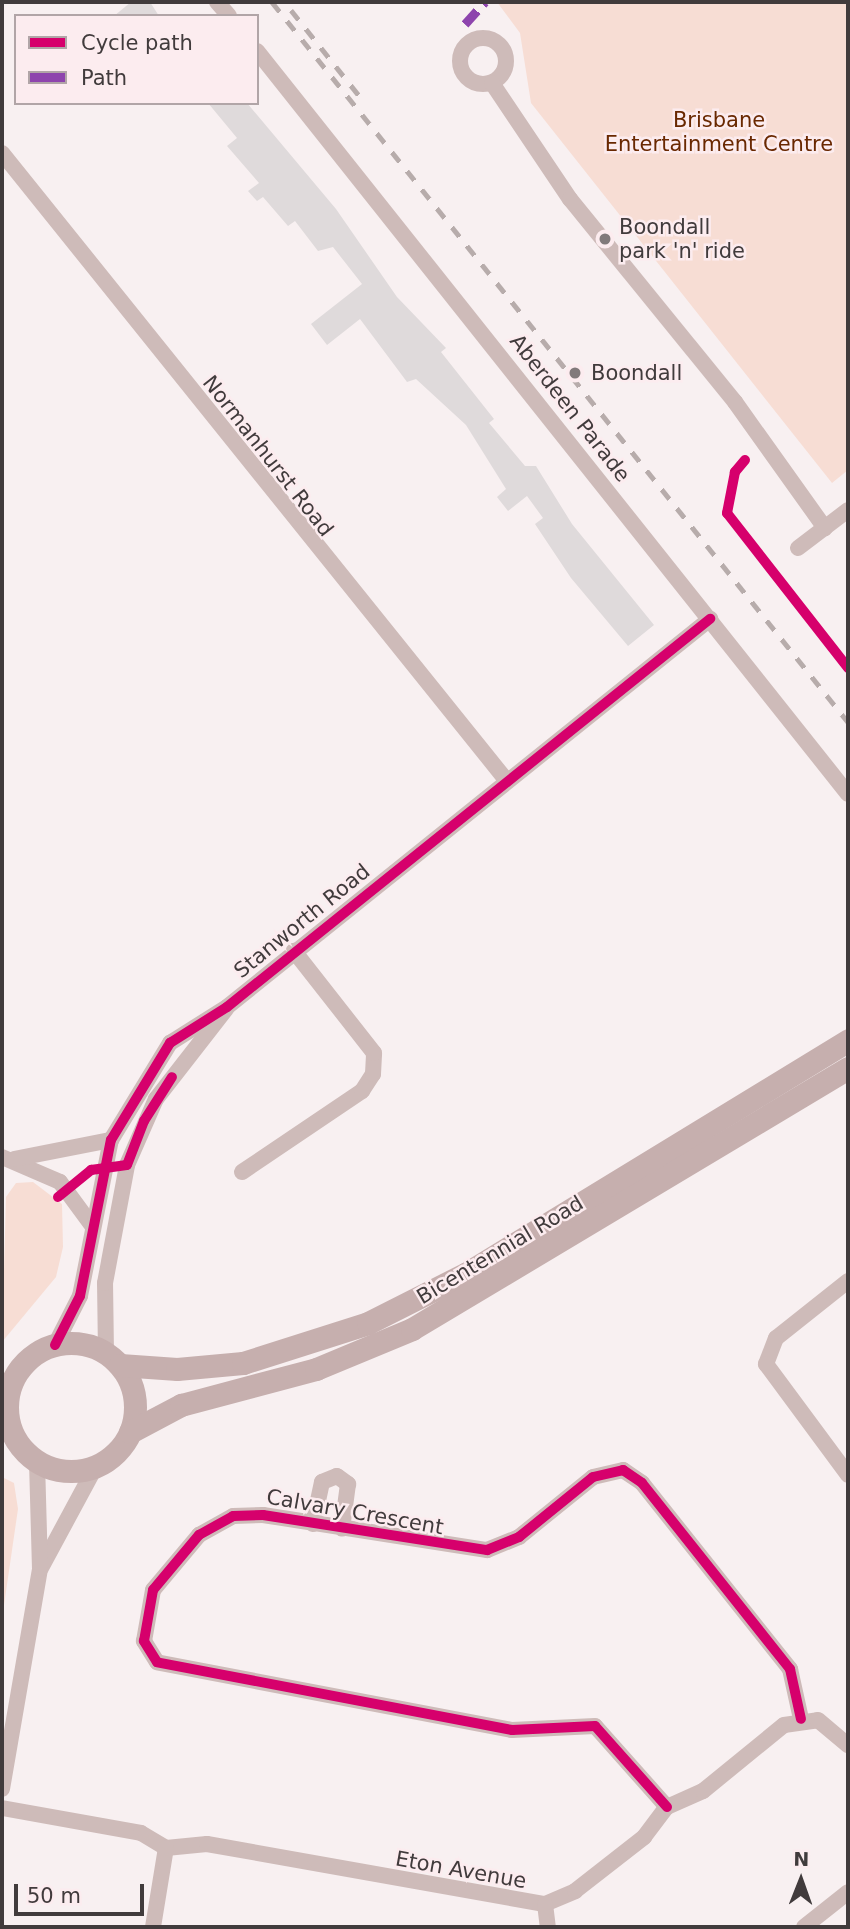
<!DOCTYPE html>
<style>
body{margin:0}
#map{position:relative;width:850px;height:1929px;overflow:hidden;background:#f8f0f1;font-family:"DejaVu Sans",sans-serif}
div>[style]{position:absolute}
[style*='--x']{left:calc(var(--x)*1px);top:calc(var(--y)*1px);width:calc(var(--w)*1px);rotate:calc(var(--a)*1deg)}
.green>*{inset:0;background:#f7ddd4}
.building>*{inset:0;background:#dfdadb}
.street>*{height:16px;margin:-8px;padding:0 8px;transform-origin:8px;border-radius:8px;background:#cebbb9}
.street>.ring{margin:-8px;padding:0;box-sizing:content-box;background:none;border:16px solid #cebbb9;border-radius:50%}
.secondary>*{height:23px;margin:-11.5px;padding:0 11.5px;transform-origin:11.5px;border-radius:11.5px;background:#c6afae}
.secondary>.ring{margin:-11.5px;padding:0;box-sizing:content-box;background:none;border:23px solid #c6afae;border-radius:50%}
.rail>*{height:5px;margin-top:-2.5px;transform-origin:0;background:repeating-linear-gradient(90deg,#b7acab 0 12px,transparent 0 24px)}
.quiet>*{height:9px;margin-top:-4.5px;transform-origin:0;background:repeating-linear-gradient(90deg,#8e44ad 0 18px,transparent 0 27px)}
.cycleway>*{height:10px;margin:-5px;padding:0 5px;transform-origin:5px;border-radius:5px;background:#d6006c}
.dots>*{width:19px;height:19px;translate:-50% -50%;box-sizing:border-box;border:4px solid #fcecef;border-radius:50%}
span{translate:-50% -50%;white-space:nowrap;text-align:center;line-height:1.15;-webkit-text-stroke:5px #fcecef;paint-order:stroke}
.park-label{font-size:21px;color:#692801}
.poi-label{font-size:21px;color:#413b3c}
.left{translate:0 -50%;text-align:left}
.street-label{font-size:21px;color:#413b3c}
.frame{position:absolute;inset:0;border:4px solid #413b3c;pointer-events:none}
.legend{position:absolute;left:14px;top:14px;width:245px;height:91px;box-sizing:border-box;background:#fcecef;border:2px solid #b1a5a7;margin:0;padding:9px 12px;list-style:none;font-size:21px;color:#413b3c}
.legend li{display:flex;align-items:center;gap:14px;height:35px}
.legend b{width:35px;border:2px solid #b1a5a7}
.north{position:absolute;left:766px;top:1845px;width:70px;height:70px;-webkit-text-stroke:5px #fcecef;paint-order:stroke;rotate:1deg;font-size:19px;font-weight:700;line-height:28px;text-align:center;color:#413b3c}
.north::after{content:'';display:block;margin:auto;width:24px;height:32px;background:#413b3c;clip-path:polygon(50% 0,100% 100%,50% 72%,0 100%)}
.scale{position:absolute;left:14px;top:1884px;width:130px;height:32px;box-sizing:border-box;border:4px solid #413b3c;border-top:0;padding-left:9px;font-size:21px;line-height:24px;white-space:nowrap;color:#413b3c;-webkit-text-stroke:5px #fcecef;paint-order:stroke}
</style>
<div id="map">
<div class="green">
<div style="clip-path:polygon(497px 2px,848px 2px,848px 470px,832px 483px,531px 103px,520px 33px)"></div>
<div style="clip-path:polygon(33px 1182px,62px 1204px,63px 1247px,56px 1277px,2px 1342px,6px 1197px,16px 1183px)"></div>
<div style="clip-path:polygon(2px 1477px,14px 1483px,18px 1509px,2px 1619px)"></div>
</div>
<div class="building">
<div style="clip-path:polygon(131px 2px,150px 2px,159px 16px,114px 16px)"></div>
<div style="clip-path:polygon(208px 103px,247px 103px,336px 209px,397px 297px,446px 348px,441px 352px,494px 419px,489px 423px,525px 466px,536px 466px,572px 524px,654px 625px,628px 646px,571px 578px,535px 524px,543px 518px,527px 496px,508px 511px,497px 497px,506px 489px,466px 425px,416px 379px,407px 382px,360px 319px,327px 345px,311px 324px,362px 284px,333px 247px,318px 251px,295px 221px,288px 226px,263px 197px,257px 201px,248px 191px,259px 183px,227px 146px,237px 138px)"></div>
</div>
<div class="street">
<div style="--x:217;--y:2;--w:18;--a:49"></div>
<div class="ring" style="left:460px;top:38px;width:30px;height:30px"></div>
<div style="--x:257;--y:51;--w:949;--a:51.5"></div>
<div style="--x:492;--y:83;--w:140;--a:56.1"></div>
<div style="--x:570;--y:199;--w:262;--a:50.9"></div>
<div style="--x:735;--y:402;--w:155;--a:54.5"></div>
<div style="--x:2;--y:153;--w:806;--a:51.2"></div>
<div style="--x:798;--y:548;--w:63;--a:-37.2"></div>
<div style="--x:2;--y:1157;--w:63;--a:23.3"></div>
<div style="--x:60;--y:1182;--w:56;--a:53.7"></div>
<div style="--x:14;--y:1159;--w:99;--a:-11.1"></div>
<div style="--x:242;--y:1172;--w:145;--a:-34"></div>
<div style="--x:362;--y:1091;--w:20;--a:-57"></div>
<div style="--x:373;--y:1074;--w:21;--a:-87"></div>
<div style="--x:374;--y:1053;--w:130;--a:-128.1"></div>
<div style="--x:848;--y:1281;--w:92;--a:141.6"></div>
<div style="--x:776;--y:1338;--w:28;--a:111"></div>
<div style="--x:766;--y:1364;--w:138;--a:53.5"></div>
<div style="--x:55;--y:1345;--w:55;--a:-63"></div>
<div style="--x:80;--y:1296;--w:159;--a:-78.8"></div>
<div style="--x:111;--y:1140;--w:114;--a:-58.7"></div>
<div style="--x:170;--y:1043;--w:67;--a:-32.3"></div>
<div style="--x:227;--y:1007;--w:620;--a:-38.78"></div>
<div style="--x:106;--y:1353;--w:70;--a:-90.8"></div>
<div style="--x:105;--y:1283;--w:120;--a:-79.4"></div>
<div style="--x:127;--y:1165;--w:72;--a:-66.3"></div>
<div style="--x:156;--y:1099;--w:114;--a:-52.1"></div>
<div style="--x:313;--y:1524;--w:43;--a:-77.9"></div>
<div style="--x:322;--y:1482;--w:16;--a:-22"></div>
<div style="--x:337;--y:1476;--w:14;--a:36"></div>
<div style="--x:348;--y:1484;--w:45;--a:97.6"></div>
<div style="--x:41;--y:1568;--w:116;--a:-61.7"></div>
<div style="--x:2;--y:1789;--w:223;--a:-80.2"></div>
<div style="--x:40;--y:1569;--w:108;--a:-91.6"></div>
<div style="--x:667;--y:1807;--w:108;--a:-131.6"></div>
<div style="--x:595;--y:1726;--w:83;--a:177.2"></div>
<div style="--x:512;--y:1730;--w:361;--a:-169.2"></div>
<div style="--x:157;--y:1662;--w:25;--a:-122"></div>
<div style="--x:144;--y:1641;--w:52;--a:-80"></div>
<div style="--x:153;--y:1590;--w:72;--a:-50.1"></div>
<div style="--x:199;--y:1535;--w:39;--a:-29"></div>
<div style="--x:233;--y:1516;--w:30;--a:-2"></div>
<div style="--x:263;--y:1515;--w:227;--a:8.9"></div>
<div style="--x:487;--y:1550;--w:35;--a:-22"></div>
<div style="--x:519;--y:1537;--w:95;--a:-39"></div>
<div style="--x:593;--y:1477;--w:31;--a:-13"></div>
<div style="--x:623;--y:1470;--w:23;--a:34"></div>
<div style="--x:642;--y:1483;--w:238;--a:51.5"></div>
<div style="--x:790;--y:1669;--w:51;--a:77.6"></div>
<div style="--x:2;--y:1808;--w:141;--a:10.2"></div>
<div style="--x:141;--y:1833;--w:29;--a:31"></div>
<div style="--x:166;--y:1848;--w:41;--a:-5.6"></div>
<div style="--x:207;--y:1844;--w:343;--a:10.1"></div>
<div style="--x:545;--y:1904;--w:33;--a:-23"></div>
<div style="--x:575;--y:1891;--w:88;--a:-38"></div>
<div style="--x:644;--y:1837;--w:38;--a:-53"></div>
<div style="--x:667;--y:1807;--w:39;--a:-24"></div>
<div style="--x:703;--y:1791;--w:104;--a:-39.2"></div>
<div style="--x:784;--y:1725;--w:34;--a:-8"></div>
<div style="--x:818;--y:1720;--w:39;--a:40"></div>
<div style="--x:545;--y:1904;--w:23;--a:83"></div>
<div style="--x:153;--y:1927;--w:80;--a:-80.7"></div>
<div style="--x:804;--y:1927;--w:56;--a:-38.5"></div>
</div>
<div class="secondary">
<div class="ring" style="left:7px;top:1343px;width:105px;height:105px"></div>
<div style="--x:120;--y:1365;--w:57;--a:4"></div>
<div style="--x:177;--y:1369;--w:66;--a:-5.2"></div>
<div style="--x:243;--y:1363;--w:131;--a:-17.7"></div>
<div style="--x:368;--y:1323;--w:111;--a:-26.8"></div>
<div style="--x:467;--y:1273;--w:447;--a:-31.4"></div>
<div style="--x:130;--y:1432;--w:58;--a:-27.9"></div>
<div style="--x:181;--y:1405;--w:140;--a:-14.9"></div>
<div style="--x:316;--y:1369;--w:104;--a:-22.6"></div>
<div style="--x:412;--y:1329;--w:508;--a:-30.91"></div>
</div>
<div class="rail">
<div style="--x:272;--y:2;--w:922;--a:51.34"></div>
<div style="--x:291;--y:10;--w:119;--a:51.5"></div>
</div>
<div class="quiet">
<div style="--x:465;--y:24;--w:30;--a:-48"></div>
</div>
<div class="cycleway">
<div style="--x:745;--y:460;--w:16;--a:130"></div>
<div style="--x:735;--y:472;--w:42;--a:101"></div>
<div style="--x:727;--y:513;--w:197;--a:52"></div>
<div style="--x:58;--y:1197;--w:43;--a:-39.3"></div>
<div style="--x:91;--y:1170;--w:36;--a:-8"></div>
<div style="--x:127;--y:1165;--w:47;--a:-68.9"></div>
<div style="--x:144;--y:1121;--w:52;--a:-57.5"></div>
<div style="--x:55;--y:1345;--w:55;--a:-63"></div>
<div style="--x:80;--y:1296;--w:159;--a:-78.8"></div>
<div style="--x:111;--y:1140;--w:114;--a:-58.7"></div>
<div style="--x:170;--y:1043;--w:67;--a:-32.3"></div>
<div style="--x:227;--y:1007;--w:620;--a:-38.78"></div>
<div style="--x:667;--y:1807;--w:108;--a:-131.6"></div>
<div style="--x:595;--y:1726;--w:83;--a:177.2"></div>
<div style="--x:512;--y:1730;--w:361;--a:-169.2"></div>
<div style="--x:157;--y:1662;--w:25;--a:-122"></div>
<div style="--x:144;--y:1641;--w:52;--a:-80"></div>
<div style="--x:153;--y:1590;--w:72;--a:-50.1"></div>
<div style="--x:199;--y:1535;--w:39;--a:-29"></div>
<div style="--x:233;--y:1516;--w:30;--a:-2"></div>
<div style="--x:263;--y:1515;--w:227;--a:8.9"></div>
<div style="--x:487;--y:1550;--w:35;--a:-22"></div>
<div style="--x:519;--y:1537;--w:95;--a:-39"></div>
<div style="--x:593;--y:1477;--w:31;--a:-13"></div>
<div style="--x:623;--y:1470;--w:23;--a:34"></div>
<div style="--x:642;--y:1483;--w:238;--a:51.5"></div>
<div style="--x:790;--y:1669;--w:51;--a:77.6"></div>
</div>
<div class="dots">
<div style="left:605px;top:239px;background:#817a7b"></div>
<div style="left:575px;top:373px;background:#817a7b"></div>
</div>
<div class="park-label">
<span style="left:719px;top:132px">Brisbane<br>Entertainment Centre</span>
</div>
<div class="poi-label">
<span class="left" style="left:619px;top:239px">Boondall<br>park 'n' ride</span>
<span class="left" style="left:591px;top:373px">Boondall</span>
</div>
<div class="street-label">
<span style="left:570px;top:408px;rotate:52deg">Aberdeen Parade</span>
<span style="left:268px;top:456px;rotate:52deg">Normanhurst Road</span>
<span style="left:302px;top:921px;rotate:-39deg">Stanworth Road</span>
<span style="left:500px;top:1250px;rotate:-31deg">Bicentennial Road</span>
<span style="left:355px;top:1512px;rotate:10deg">Calvary Crescent</span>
<span style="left:461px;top:1870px;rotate:10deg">Eton Avenue</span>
</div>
<div class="frame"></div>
<ul class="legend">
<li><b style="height:9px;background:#d6006c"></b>Cycle path</li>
<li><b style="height:9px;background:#8e44ad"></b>Path</li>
</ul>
<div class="north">N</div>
<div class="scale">50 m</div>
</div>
